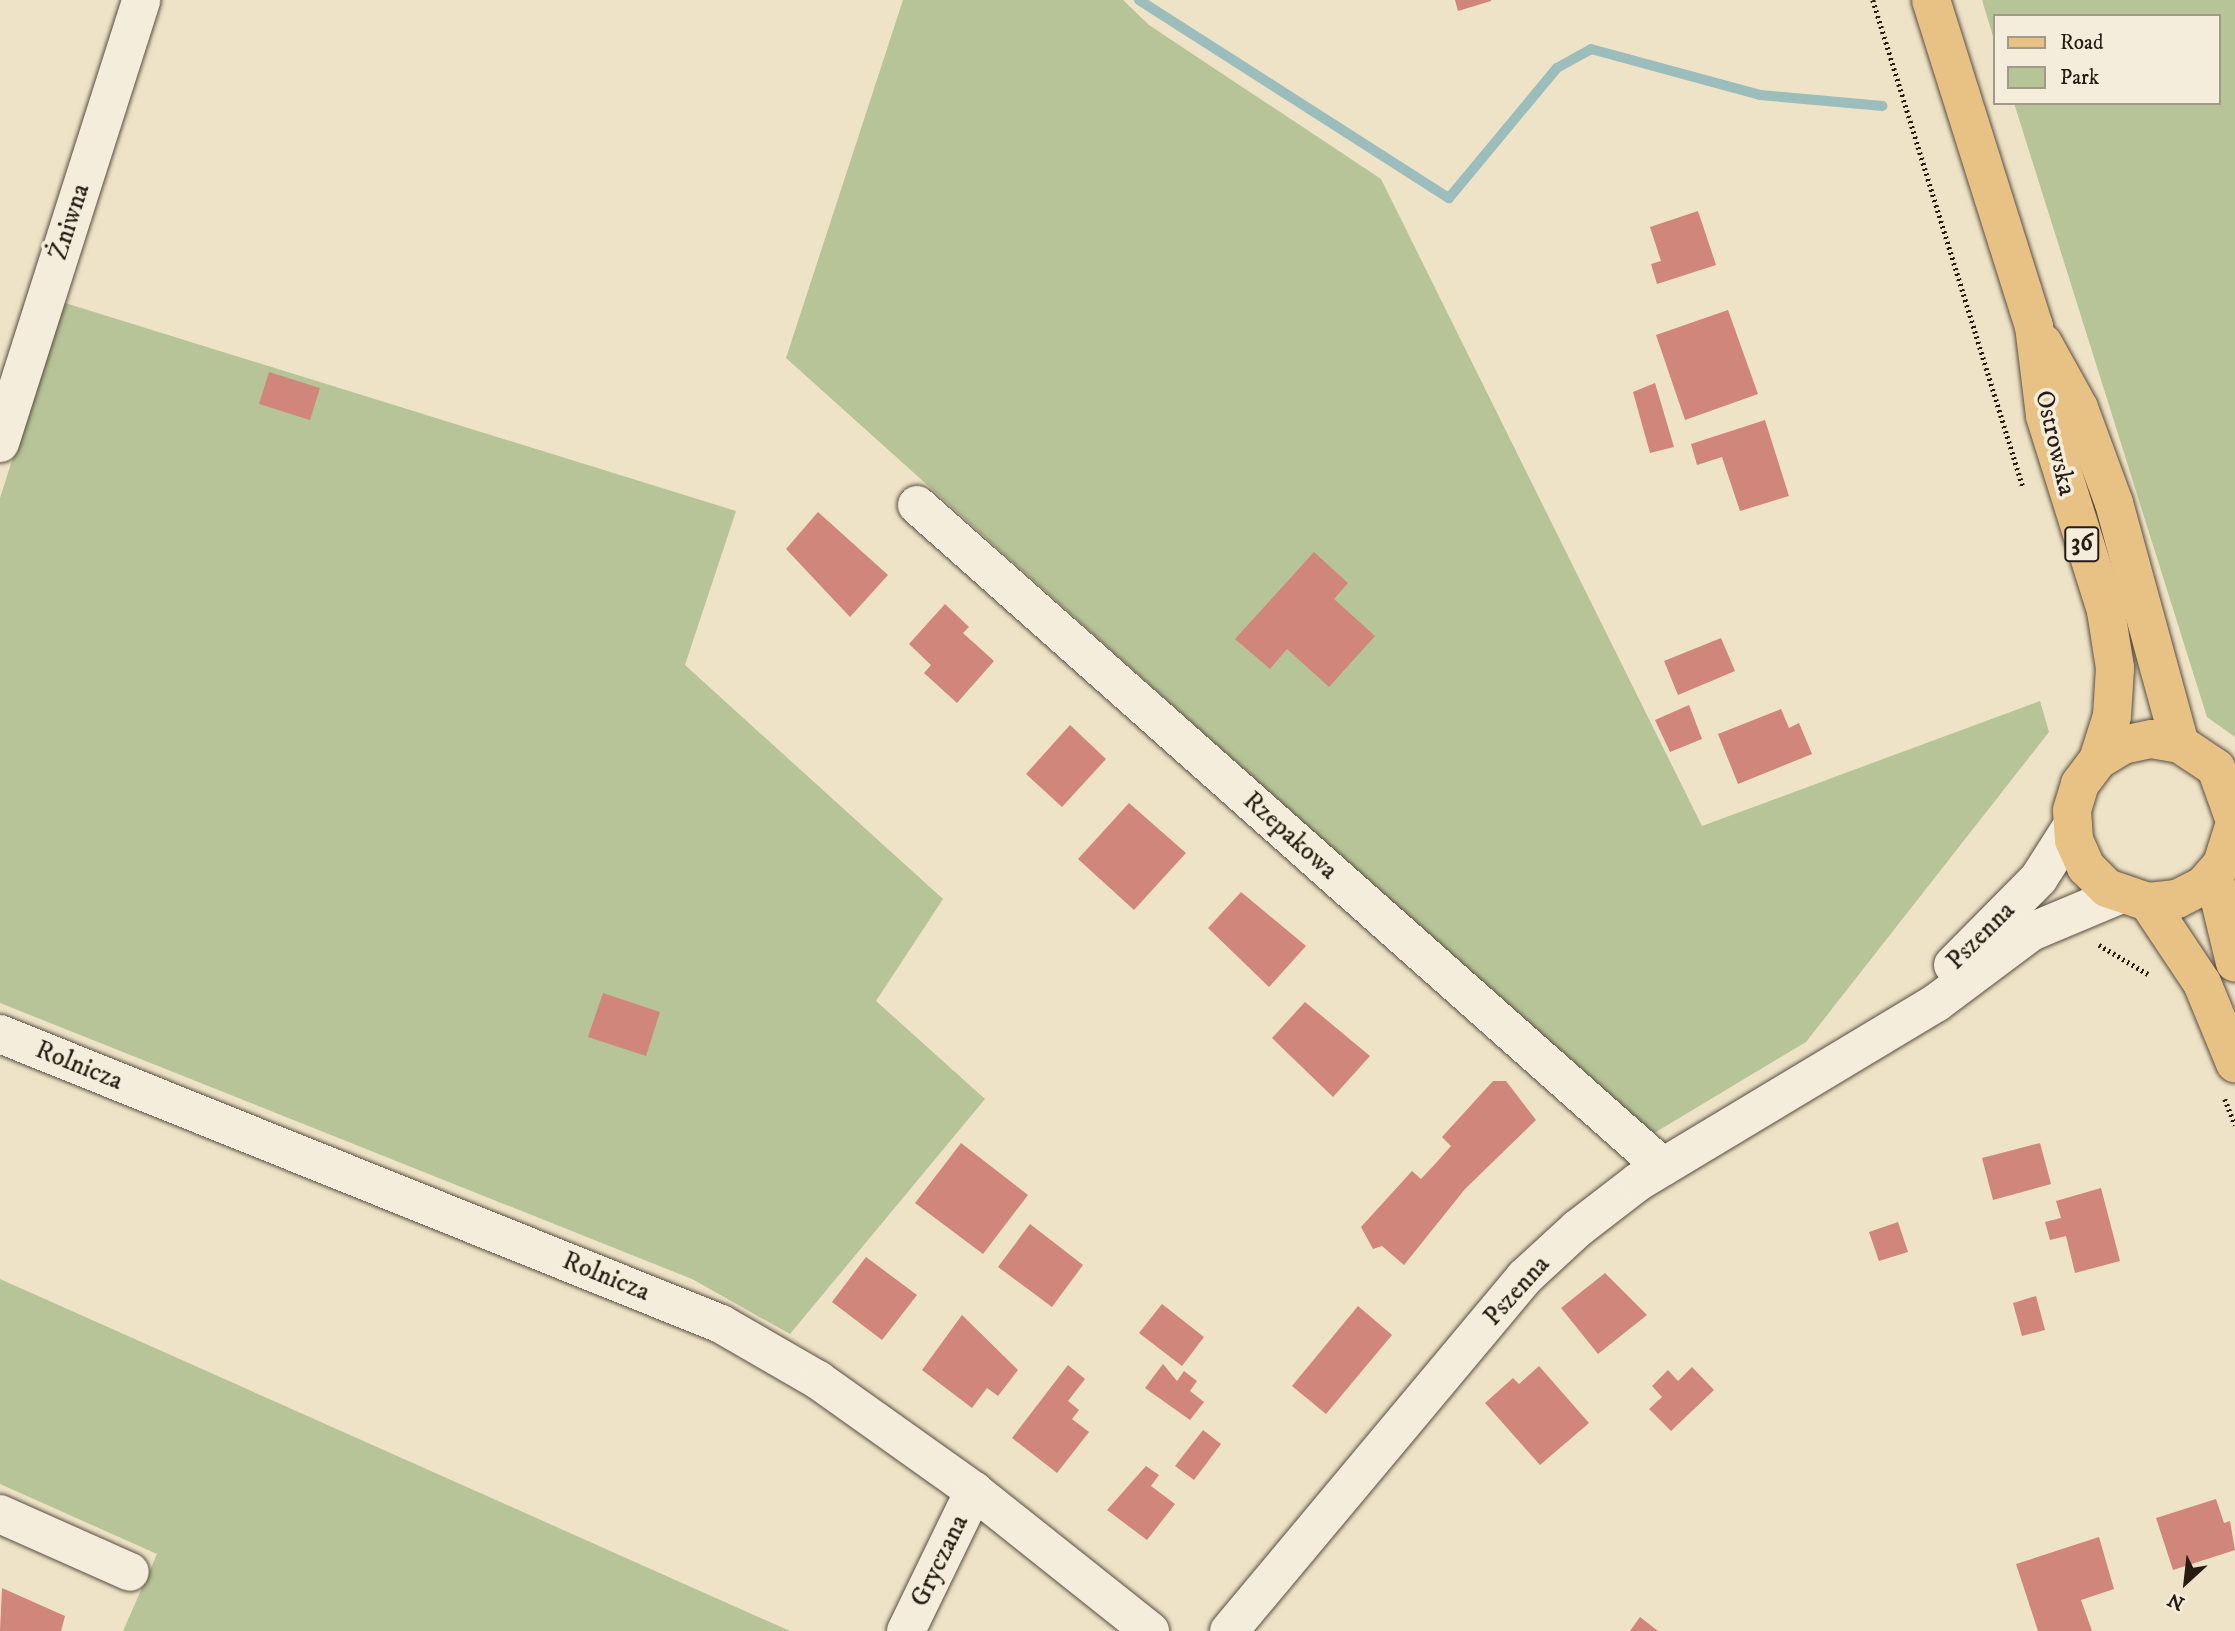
<!DOCTYPE html>
<meta charset="utf-8">
<style>
body{margin:0}
#map{position:relative;width:2235px;height:1631px;overflow:hidden;background:#efe3c7;font-family:"IM FELL DW Pica",serif}
div>[style]{position:absolute}
[style*='--x']{left:calc(var(--x)*1px);top:calc(var(--y)*1px);width:calc(var(--w)*1px);rotate:calc(var(--a)*1deg)}
.green>*{inset:0;background:#b7c497}
.stream>*{height:10px;margin:-5px;padding:0 5px;transform-origin:5px;border-radius:5px;background:#9bbdbc}
.building>*{inset:0;background:#d0867b}
.path>*{height:4.5px;margin-top:-2.25px;transform-origin:0;background:repeating-linear-gradient(90deg,#271c14 0 2px,transparent 0 5.5px)}
.roads{filter:drop-shadow(0 0 2px #594e41) drop-shadow(0 0 2px #594e41)}
.street>*{height:38px;margin:-19px;padding:0 19px;transform-origin:19px;border-radius:19px;background:#f5eddb}
.primary>*{height:38px;margin:-19px;padding:0 19px;transform-origin:19px;border-radius:19px;background:#e8c284}
span{translate:-50% -50%;white-space:nowrap;text-align:center;line-height:1.15;-webkit-text-stroke:7px #f5eddb;paint-order:stroke}
.shield-label span{padding:2px 5px;background:#f5eddb;border:2px solid;border-radius:5px;-webkit-text-stroke-width:0}
.shield-label{font-size:24px;color:#271c14;font-weight:700}
.street-label{font-size:26px;color:#271c14}
.legend{position:absolute;left:1993px;top:14px;width:228px;height:91px;box-sizing:border-box;background:#f5eddb;border:2px solid #a3998b;margin:0;padding:9px 12px;list-style:none;font-size:21px;color:#271c14}
.legend li{display:flex;align-items:center;gap:14px;height:35px}
.legend b{width:35px;border:2px solid #a3998b}
.north{position:absolute;left:2151px;top:1547px;width:70px;height:70px;-webkit-text-stroke:5px #f5eddb;paint-order:stroke;rotate:207deg;font-size:19px;font-weight:700;line-height:28px;text-align:center;color:#271c14}
.north::after{content:'';display:block;margin:auto;width:24px;height:32px;background:#271c14;clip-path:polygon(50% 0,100% 100%,50% 72%,0 100%)}
</style>
<div id="map">
<div class="green">
<div style="clip-path:polygon(903px 0,1123px 0,1149px 25px,1381px 179px,1702px 826px,2040px 701px,2049px 732px,1806px 1042px,1651px 1135px,786px 358px)"></div>
<div style="clip-path:polygon(1982px 0,2235px 0,2235px 737px,2207px 717px,2014px 103px,2219px 103px,2219px 16px,1995px 16px,1995px 43px)"></div>
<div style="clip-path:polygon(62px 302px,736px 511px,685px 665px,943px 899px,876px 1001px,985px 1099px,790px 1334px,692px 1279px,0 1003px,0 498px)"></div>
<div style="clip-path:polygon(0 1279px,790px 1631px,123px 1631px,157px 1554px,0 1484px)"></div>
</div>
<div class="stream">
<div style="--x:1139;--y:0;--w:368;--a:32.6"></div>
<div style="--x:1449;--y:198;--w:169;--a:-50.3"></div>
<div style="--x:1557;--y:68;--w:39;--a:-29"></div>
<div style="--x:1591;--y:49;--w:175;--a:15.2"></div>
<div style="--x:1760;--y:95;--w:123;--a:5.1"></div>
</div>
<div class="building">
<div style="clip-path:polygon(1455px 0,1491px 0,1491px 1px,1458px 11px)"></div>
<div style="clip-path:polygon(1698px 211px,1716px 265px,1657px 284px,1651px 264px,1661px 261px,1650px 227px)"></div>
<div style="clip-path:polygon(1728px 310px,1758px 394px,1685px 420px,1656px 335px)"></div>
<div style="clip-path:polygon(269px 372px,320px 388px,310px 420px,259px 404px)"></div>
<div style="clip-path:polygon(1655px 383px,1674px 447px,1650px 453px,1633px 392px)"></div>
<div style="clip-path:polygon(1765px 420px,1789px 496px,1740px 511px,1722px 457px,1697px 465px,1691px 444px)"></div>
<div style="clip-path:polygon(818px 512px,888px 575px,850px 617px,786px 549px)"></div>
<div style="clip-path:polygon(1314px 552px,1348px 583px,1334px 599px,1375px 636px,1329px 687px,1287px 649px,1270px 669px,1235px 639px)"></div>
<div style="clip-path:polygon(945px 604px,969px 627px,963px 633px,994px 661px,957px 703px,924px 673px,931px 665px,909px 644px)"></div>
<div style="clip-path:polygon(1721px 638px,1735px 671px,1678px 695px,1664px 661px)"></div>
<div style="clip-path:polygon(1689px 705px,1702px 739px,1670px 752px,1655px 720px)"></div>
<div style="clip-path:polygon(1781px 709px,1789px 728px,1799px 723px,1812px 754px,1738px 784px,1718px 734px)"></div>
<div style="clip-path:polygon(1070px 725px,1106px 759px,1062px 807px,1026px 774px)"></div>
<div style="clip-path:polygon(1129px 803px,1186px 853px,1134px 910px,1078px 859px)"></div>
<div style="clip-path:polygon(1241px 892px,1306px 946px,1269px 987px,1208px 928px)"></div>
<div style="clip-path:polygon(603px 993px,660px 1012px,646px 1056px,588px 1037px)"></div>
<div style="clip-path:polygon(1305px 1002px,1370px 1056px,1333px 1097px,1272px 1038px)"></div>
<div style="clip-path:polygon(1493px 1081px,1506px 1081px,1536px 1120px,1465px 1189px,1404px 1265px,1382px 1246px,1373px 1249px,1361px 1227px,1412px 1171px,1421px 1179px,1436px 1163px,1451px 1146px,1442px 1137px)"></div>
<div style="clip-path:polygon(961px 1143px,1028px 1195px,983px 1254px,915px 1203px)"></div>
<div style="clip-path:polygon(2040px 1143px,2051px 1184px,1993px 1200px,1982px 1158px)"></div>
<div style="clip-path:polygon(2101px 1188px,2120px 1261px,2075px 1273px,2066px 1236px,2050px 1240px,2045px 1222px,2061px 1218px,2056px 1201px)"></div>
<div style="clip-path:polygon(1898px 1222px,1908px 1252px,1879px 1261px,1869px 1232px)"></div>
<div style="clip-path:polygon(1030px 1224px,1083px 1265px,1052px 1307px,998px 1267px)"></div>
<div style="clip-path:polygon(866px 1257px,917px 1295px,882px 1340px,832px 1302px)"></div>
<div style="clip-path:polygon(1605px 1273px,1647px 1315px,1598px 1354px,1561px 1308px)"></div>
<div style="clip-path:polygon(2036px 1296px,2045px 1330px,2022px 1336px,2013px 1303px)"></div>
<div style="clip-path:polygon(1162px 1304px,1204px 1337px,1182px 1366px,1139px 1333px)"></div>
<div style="clip-path:polygon(1358px 1306px,1392px 1335px,1326px 1414px,1292px 1386px)"></div>
<div style="clip-path:polygon(962px 1315px,1018px 1370px,998px 1396px,987px 1388px,972px 1408px,922px 1370px)"></div>
<div style="clip-path:polygon(1163px 1364px,1177px 1381px,1184px 1371px,1197px 1381px,1190px 1391px,1204px 1402px,1190px 1420px,1145px 1388px)"></div>
<div style="clip-path:polygon(1068px 1365px,1085px 1379px,1068px 1401px,1079px 1410px,1072px 1419px,1089px 1432px,1057px 1473px,1012px 1438px)"></div>
<div style="clip-path:polygon(1539px 1366px,1589px 1423px,1540px 1465px,1485px 1403px,1513px 1378px,1519px 1384px)"></div>
<div style="clip-path:polygon(1692px 1367px,1714px 1390px,1671px 1431px,1649px 1409px,1662px 1397px,1652px 1386px,1668px 1370px,1678px 1381px)"></div>
<div style="clip-path:polygon(1203px 1430px,1221px 1444px,1194px 1480px,1175px 1466px)"></div>
<div style="clip-path:polygon(1146px 1466px,1159px 1475px,1151px 1486px,1175px 1504px,1147px 1540px,1107px 1510px)"></div>
<div style="clip-path:polygon(2216px 1499px,2224px 1523px,2230px 1521px,2235px 1550px,2173px 1570px,2156px 1518px)"></div>
<div style="clip-path:polygon(2099px 1537px,2114px 1589px,2081px 1600px,2092px 1631px,2038px 1631px,2016px 1564px)"></div>
<div style="clip-path:polygon(2px 1588px,65px 1616px,61px 1631px,0 1631px)"></div>
<div style="clip-path:polygon(1640px 1617px,1658px 1631px,1630px 1631px)"></div>
</div>
<div class="path">
<div style="--x:1873;--y:0;--w:510;--a:72.88"></div>
<div style="--x:2099;--y:945;--w:57;--a:30.6"></div>
<div style="--x:2225;--y:1099;--w:28;--a:69"></div>
</div>
<div class="roads">
<div class="street">
<div style="--x:0;--y:443;--w:465;--a:-72.3"></div>
<div style="--x:917;--y:505;--w:997;--a:41.59"></div>
<div style="--x:1953;--y:965;--w:122;--a:-45.3"></div>
<div style="--x:2039;--y:878;--w:62;--a:-57.6"></div>
<div style="--x:0;--y:1034;--w:777;--a:21.91"></div>
<div style="--x:721;--y:1324;--w:112;--a:30"></div>
<div style="--x:818;--y:1380;--w:191;--a:35.4"></div>
<div style="--x:974;--y:1491;--w:225;--a:38.5"></div>
<div style="--x:0;--y:1514;--w:142;--a:24"></div>
<div style="--x:906;--y:1631;--w:156;--a:-64.1"></div>
<div style="--x:1229;--y:1631;--w:461;--a:-50.1"></div>
<div style="--x:1525;--y:1277;--w:71;--a:-42.7"></div>
<div style="--x:1577;--y:1229;--w:77;--a:-37.6"></div>
<div style="--x:1638;--y:1182;--w:348;--a:-31"></div>
<div style="--x:1936;--y:1003;--w:119;--a:-36.8"></div>
<div style="--x:2031;--y:932;--w:95;--a:-22.8"></div>
</div>
<div class="primary">
<div style="--x:1931;--y:0;--w:342;--a:72.5"></div>
<div style="--x:2034;--y:326;--w:91;--a:83"></div>
<div style="--x:2045;--y:416;--w:204;--a:72.6"></div>
<div style="--x:2106;--y:611;--w:58;--a:81"></div>
<div style="--x:2115;--y:668;--w:48;--a:93.6"></div>
<div style="--x:2112;--y:716;--w:46;--a:107.7"></div>
<div style="--x:2043;--y:343;--w:74;--a:61"></div>
<div style="--x:2079;--y:408;--w:101;--a:69.8"></div>
<div style="--x:2114;--y:503;--w:250;--a:74.7"></div>
<div style="--x:2235;--y:821;--w:56;--a:-109.7"></div>
<div style="--x:2216;--y:768;--w:43;--a:-146.3"></div>
<div style="--x:2180;--y:744;--w:29;--a:-170"></div>
<div style="--x:2151;--y:739;--w:29;--a:168"></div>
<div style="--x:2123;--y:745;--w:29;--a:149"></div>
<div style="--x:2098;--y:760;--w:30;--a:127"></div>
<div style="--x:2080;--y:784;--w:28;--a:107"></div>
<div style="--x:2072;--y:811;--w:29;--a:86"></div>
<div style="--x:2074;--y:840;--w:30;--a:66"></div>
<div style="--x:2086;--y:867;--w:30;--a:45"></div>
<div style="--x:2107;--y:888;--w:43;--a:18.9"></div>
<div style="--x:2148;--y:902;--w:29;--a:-6"></div>
<div style="--x:2177;--y:899;--w:29;--a:-27"></div>
<div style="--x:2203;--y:886;--w:29;--a:-49"></div>
<div style="--x:2222;--y:864;--w:43;--a:-72.4"></div>
<div style="--x:2214;--y:876;--w:89;--a:76.4"></div>
<div style="--x:2148;--y:902;--w:97;--a:56.3"></div>
<div style="--x:2202;--y:983;--w:87;--a:67.6"></div>
</div>
</div>
<div class="shield-label">
<span style="left:2082px;top:544px">36</span>
</div>
<div class="street-label">
<span style="left:70px;top:222px;rotate:-72deg">Żniwna</span>
<span style="left:2055px;top:443px;rotate:77deg">Ostrowska</span>
<span style="left:1290px;top:836px;rotate:42deg">Rzepakowa</span>
<span style="left:1981px;top:936px;rotate:-45deg">Pszenna</span>
<span style="left:79px;top:1066px;rotate:22deg">Rolnicza</span>
<span style="left:606px;top:1277px;rotate:22deg">Rolnicza</span>
<span style="left:1517px;top:1291px;rotate:-48deg">Pszenna</span>
<span style="left:940px;top:1561px;rotate:-64deg">Gryczana</span>
</div>
<ul class="legend">
<li><b style="height:9px;background:#e8c284"></b>Road</li>
<li><b style="height:19px;background:#b7c497"></b>Park</li>
</ul>
<div class="north">N</div>
</div>
